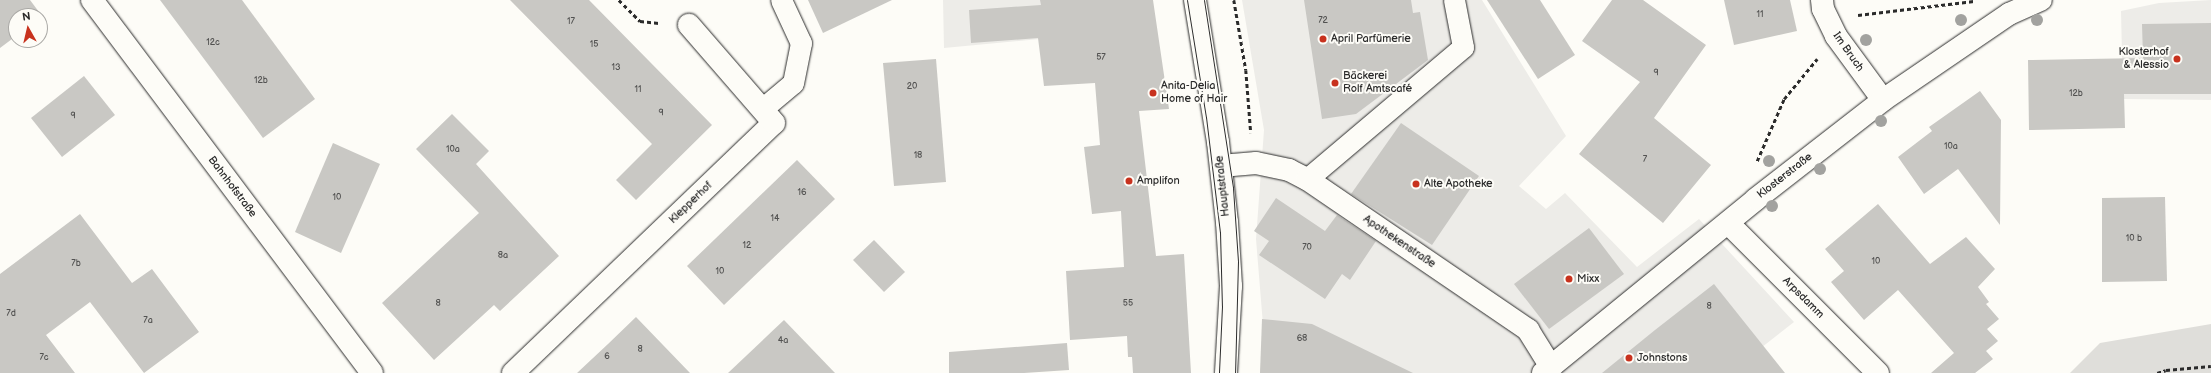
<!DOCTYPE html>
<meta charset="utf-8">
<style>
body{margin:0}
#map{position:relative;width:2211px;height:373px;overflow:hidden;background:#fdfcf7;font-family:"Balsamiq Sans",sans-serif}
div>[style]{position:absolute}
[style*='--x']{left:calc(var(--x)*1px);top:calc(var(--y)*1px);width:calc(var(--w)*1px);rotate:calc(var(--a)*1deg)}
.built>*{inset:0;background:#edece8}
.green>*{inset:0;background:#dfdeda}
.building>*{inset:0;background:#c9c8c4}
.path>*{height:2.5px;margin-top:-1.25px;transform-origin:0;background:repeating-linear-gradient(90deg,#2b2b2b 0 4px,transparent 0 7px)}
.roads{filter:drop-shadow(0 0 1px #2b2b2b) drop-shadow(0 0 1px #2b2b2b)}
.service>*{height:21px;margin:-10.5px;padding:0 10.5px;transform-origin:10.5px;border-radius:10.5px;background:#fdfcf7}
.minor>*{height:22px;margin:-11px;padding:0 11px;transform-origin:11px;border-radius:11px;background:#fdfcf7}
.tertiary>*{height:22px;margin:-11px;padding:0 11px;transform-origin:11px;border-radius:11px;background:#fdfcf7}
.tram>*{height:1px;margin:-0.5px;padding:0 0.5px;transform-origin:0.5px;border-radius:0.5px;background:#2b2b2b}
.trees>*{width:12px;height:12px;margin:-6px;border-radius:50%;background:#a2a29f}
.dots>*{width:11px;height:11px;translate:-50% -50%;box-sizing:border-box;border:2px solid #fdfcf7;border-radius:50%}
span{translate:-50% -50%;white-space:nowrap;text-align:center;line-height:1.15;-webkit-text-stroke:4px #fdfcf7;paint-order:stroke}
.number-label{font-size:9px;color:#525251}
.number-label span{-webkit-text-stroke-width:0}
.poi-label{font-size:11px;color:#2b2b2b}
.left{translate:0 -50%;text-align:left}
.right{translate:-100% -50%;text-align:right}
.street-label{font-size:11px;color:#2b2b2b}
.north{position:absolute;left:8px;top:8px;width:40px;height:40px;box-sizing:border-box;background:#fdfcf7;border:1px solid #a9a8a5;border-radius:50%;rotate:352deg;font-size:11px;font-weight:700;line-height:16px;text-align:center;color:#2b2b2b}
.north::after{content:'';display:block;margin:auto;width:14px;height:18px;background:#c8321e;clip-path:polygon(50% 0,100% 100%,50% 72%,0 100%)}
</style>
<div id="map">
<div class="built">
<div style="clip-path:polygon(943px 0,1151px 0,1155px 28px,944px 48px)"></div>
<div style="clip-path:polygon(1242px 0,1482px 0,1566px 136px,1519px 186px,1546px 209px,1565px 193px,1637px 267px,1699px 219px,1794px 322px,1729px 373px,1260px 373px,1264px 337px,1256px 239px,1264px 130px)"></div>
<div style="clip-path:polygon(2211px 0,2211px 100px,2123px 99px,2121px 11px,2159px 3px)"></div>
</div>
<div class="green">
<div style="clip-path:polygon(2211px 324px,2211px 373px,2070px 373px,2100px 343px)"></div>
</div>
<div class="building">
<div style="clip-path:polygon(0 0,30px 0,42px 16px,16px 16px,16px 36px,0 48px)"></div>
<div style="clip-path:polygon(160px 0,242px 0,315px 99px,263px 138px)"></div>
<div style="clip-path:polygon(510px 0,589px 0,712px 125px,636px 200px,616px 180px,652px 144px)"></div>
<div style="clip-path:polygon(808px 0,892px 0,823px 33px)"></div>
<div style="clip-path:polygon(1040px 0,1153px 0,1169px 109px,1139px 111px,1156px 256px,1184px 254px,1191px 373px,1133px 373px,1132px 357px,1128px 357px,1127px 336px,1070px 340px,1066px 271px,1124px 267px,1121px 211px,1092px 214px,1084px 147px,1100px 145px,1095px 83px,1044px 86px,1038px 38px,971px 43px,969px 10px,1041px 5px)"></div>
<div style="clip-path:polygon(1304px 0,1411px 0,1413px 13px,1420px 12px,1428px 60px,1356px 114px,1322px 119px)"></div>
<div style="clip-path:polygon(1487px 0,1540px 0,1575px 55px,1538px 79px)"></div>
<div style="clip-path:polygon(1612px 0,1643px 0,1706px 45px,1654px 118px,1711px 165px,1663px 223px,1579px 154px,1640px 82px,1582px 41px)"></div>
<div style="clip-path:polygon(1724px 0,1790px 0,1797px 31px,1734px 45px)"></div>
<div style="clip-path:polygon(2211px 23px,2211px 94px,2124px 94px,2125px 128px,2029px 130px,2028px 60px,2143px 58px,2142px 24px)"></div>
<div style="clip-path:polygon(936px 59px,946px 182px,894px 186px,883px 63px)"></div>
<div style="clip-path:polygon(84px 76px,115px 115px,62px 157px,31px 118px)"></div>
<div style="clip-path:polygon(1980px 91px,2001px 120px,2000px 225px,1958px 169px,1924px 194px,1898px 157px,1932px 131px,1929px 127px)"></div>
<div style="clip-path:polygon(452px 114px,489px 151px,476px 164px,559px 256px,500px 311px,494px 305px,434px 360px,382px 303px,479px 213px,416px 149px)"></div>
<div style="clip-path:polygon(1401px 123px,1479px 176px,1432px 245px,1351px 194px)"></div>
<div style="clip-path:polygon(333px 143px,380px 164px,341px 253px,295px 232px)"></div>
<div style="clip-path:polygon(797px 160px,835px 199px,724px 305px,687px 266px)"></div>
<div style="clip-path:polygon(2165px 197px,2167px 281px,2102px 282px,2102px 198px)"></div>
<div style="clip-path:polygon(1276px 198px,1325px 231px,1337px 215px,1376px 241px,1350px 280px,1342px 274px,1325px 299px,1259px 255px,1269px 241px,1254px 231px)"></div>
<div style="clip-path:polygon(1878px 204px,1930px 264px,1966px 237px,1995px 269px,1978px 287px,1989px 302px,1986px 304px,1999px 319px,1987px 329px,1998px 341px,1986px 351px,1993px 359px,1975px 373px,1931px 373px,1954px 353px,1898px 290px,1864px 320px,1831px 282px,1844px 271px,1825px 249px)"></div>
<div style="clip-path:polygon(80px 214px,132px 283px,152px 269px,199px 332px,144px 373px,90px 302px,46px 335px,75px 373px,0 373px,0 274px)"></div>
<div style="clip-path:polygon(1589px 228px,1624px 274px,1549px 329px,1514px 284px)"></div>
<div style="clip-path:polygon(874px 240px,905px 272px,884px 292px,853px 260px)"></div>
<div style="clip-path:polygon(1714px 284px,1785px 373px,1602px 373px,1655px 330px)"></div>
<div style="clip-path:polygon(636px 317px,690px 373px,577px 373px,608px 344px)"></div>
<div style="clip-path:polygon(1262px 319px,1312px 324px,1413px 373px,1260px 373px)"></div>
<div style="clip-path:polygon(784px 320px,835px 373px,728px 373px)"></div>
<div style="clip-path:polygon(1067px 343px,1069px 370px,1024px 373px,949px 373px,949px 352px)"></div>
</div>
<div class="path">
<div style="--x:619;--y:0;--w:30;--a:45"></div>
<div style="--x:640;--y:21;--w:19;--a:6"></div>
<div style="--x:1234;--y:0;--w:71;--a:80.3"></div>
<div style="--x:1246;--y:70;--w:63;--a:85.5"></div>
<div style="--x:1858;--y:15;--w:117;--a:-6.9"></div>
<div style="--x:1757;--y:161;--w:68;--a:-66.5"></div>
<div style="--x:1784;--y:99;--w:52;--a:-50.5"></div>
<div style="--x:2157;--y:373;--w:9;--a:-18"></div>
<div style="--x:2166;--y:370;--w:45;--a:-5.1"></div>
</div>
<div class="roads">
<div class="service">
<div style="--x:762;--y:109;--w:40;--a:-40"></div>
<div style="--x:793;--y:83;--w:41;--a:-78.7"></div>
<div style="--x:801;--y:43;--w:47;--a:-114.9"></div>
<div style="--x:1307;--y:179;--w:204;--a:-40.2"></div>
<div style="--x:1463;--y:47;--w:48;--a:-100.8"></div>
</div>
<div class="minor">
<div style="--x:92;--y:0;--w:466;--a:53.1"></div>
<div style="--x:1822;--y:0;--w:9;--a:84"></div>
<div style="--x:1823;--y:9;--w:30;--a:64"></div>
<div style="--x:1836;--y:36;--w:79;--a:53.7"></div>
<div style="--x:1221;--y:166;--w:35;--a:-5"></div>
<div style="--x:1256;--y:163;--w:34;--a:12"></div>
<div style="--x:1289;--y:170;--w:20;--a:27"></div>
<div style="--x:1307;--y:179;--w:268;--a:34.3"></div>
<div style="--x:1528;--y:330;--w:44;--a:58.1"></div>
<div style="--x:1728;--y:223;--w:212;--a:45"></div>
<div style="--x:513;--y:373;--w:361;--a:-43.8"></div>
<div style="--x:774;--y:123;--w:130;--a:-130.9"></div>
<div style="--x:1543;--y:373;--w:275;--a:-39.2"></div>
<div style="--x:1756;--y:199;--w:161;--a:-37.9"></div>
<div style="--x:1883;--y:100;--w:153;--a:-34.3"></div>
<div style="--x:2009;--y:14;--w:35;--a:-24"></div>
</div>
<div class="tertiary">
<div style="--x:1195;--y:0;--w:144;--a:80.8"></div>
<div style="--x:1218;--y:142;--w:81;--a:83.6"></div>
<div style="--x:1227;--y:222;--w:64;--a:86.4"></div>
<div style="--x:1231;--y:286;--w:87;--a:93.3"></div>
</div>
</div>
<div class="tram">
<div style="--x:1187;--y:0;--w:119;--a:80.8"></div>
<div style="--x:1206;--y:117;--w:116;--a:83.1"></div>
<div style="--x:1220;--y:232;--w:74;--a:88.5"></div>
<div style="--x:1222;--y:306;--w:67;--a:92.6"></div>
<div style="--x:1204;--y:0;--w:190;--a:81.2"></div>
<div style="--x:1233;--y:188;--w:73;--a:86.1"></div>
<div style="--x:1238;--y:261;--w:112;--a:91.5"></div>
</div>
<div class="trees">
<div style="left:1961px;top:20px"></div>
<div style="left:2037px;top:20px"></div>
<div style="left:1866px;top:40px"></div>
<div style="left:1881px;top:121px"></div>
<div style="left:1769px;top:161px"></div>
<div style="left:1820px;top:169px"></div>
<div style="left:1772px;top:206px"></div>
</div>
<div class="dots">
<div style="left:1323px;top:39px;background:#c8321e"></div>
<div style="left:2177px;top:59px;background:#c8321e"></div>
<div style="left:1335px;top:83px;background:#c8321e"></div>
<div style="left:1153px;top:93px;background:#c8321e"></div>
<div style="left:1129px;top:181px;background:#c8321e"></div>
<div style="left:1416px;top:184px;background:#c8321e"></div>
<div style="left:1569px;top:279px;background:#c8321e"></div>
<div style="left:1629px;top:358px;background:#c8321e"></div>
</div>
<div class="number-label">
<span style="left:1760px;top:15px">11</span>
<span style="left:1323px;top:21px">72</span>
<span style="left:571px;top:22px">17</span>
<span style="left:213px;top:43px">12c</span>
<span style="left:594px;top:45px">15</span>
<span style="left:1101px;top:58px">57</span>
<span style="left:616px;top:68px">13</span>
<span style="left:1656px;top:73px">9</span>
<span style="left:261px;top:81px">12b</span>
<span style="left:912px;top:87px">20</span>
<span style="left:638px;top:90px">11</span>
<span style="left:2076px;top:94px">12b</span>
<span style="left:661px;top:113px">9</span>
<span style="left:73px;top:116px">9</span>
<span style="left:1951px;top:147px">10a</span>
<span style="left:453px;top:150px">10a</span>
<span style="left:918px;top:156px">18</span>
<span style="left:1645px;top:160px">7</span>
<span style="left:802px;top:193px">16</span>
<span style="left:337px;top:198px">10</span>
<span style="left:775px;top:219px">14</span>
<span style="left:2134px;top:239px">10 b</span>
<span style="left:747px;top:246px">12</span>
<span style="left:1307px;top:248px">70</span>
<span style="left:503px;top:256px">8a</span>
<span style="left:1876px;top:262px">10</span>
<span style="left:76px;top:264px">7b</span>
<span style="left:720px;top:272px">10</span>
<span style="left:438px;top:304px">8</span>
<span style="left:1128px;top:304px">55</span>
<span style="left:1709px;top:307px">8</span>
<span style="left:11px;top:314px">7d</span>
<span style="left:148px;top:321px">7a</span>
<span style="left:1302px;top:339px">68</span>
<span style="left:783px;top:341px">4a</span>
<span style="left:640px;top:350px">8</span>
<span style="left:607px;top:357px">6</span>
<span style="left:44px;top:358px">7c</span>
</div>
<div class="poi-label">
<span class="left" style="left:1331px;top:39px">April Parfümerie</span>
<span class="right" style="left:2169px;top:59px">Klosterhof<br>&amp; Alessio</span>
<span class="left" style="left:1343px;top:83px">Bäckerei<br>Rolf Amtscafé</span>
<span class="left" style="left:1161px;top:93px">Anita-Delia<br>Home of Hair</span>
<span class="left" style="left:1137px;top:181px">Amplifon</span>
<span class="left" style="left:1424px;top:184px">Alte Apotheke</span>
<span class="left" style="left:1577px;top:279px">Mixx</span>
<span class="left" style="left:1637px;top:358px">Johnstons</span>
</div>
<div class="street-label">
<span style="left:1848px;top:52px;rotate:55deg">Im Bruch</span>
<span style="left:1785px;top:176px;rotate:-38deg">Klosterstraße</span>
<span style="left:1223px;top:186px;rotate:-96deg">Hauptstraße</span>
<span style="left:232px;top:187px;rotate:53deg">Bahnhofstraße</span>
<span style="left:691px;top:203px;rotate:-44deg">Klepperhof</span>
<span style="left:1399px;top:242px;rotate:34deg">Apothekenstraße</span>
<span style="left:1803px;top:298px;rotate:45deg">Arpsdamm</span>
</div>
<div class="north">N</div>
</div>
